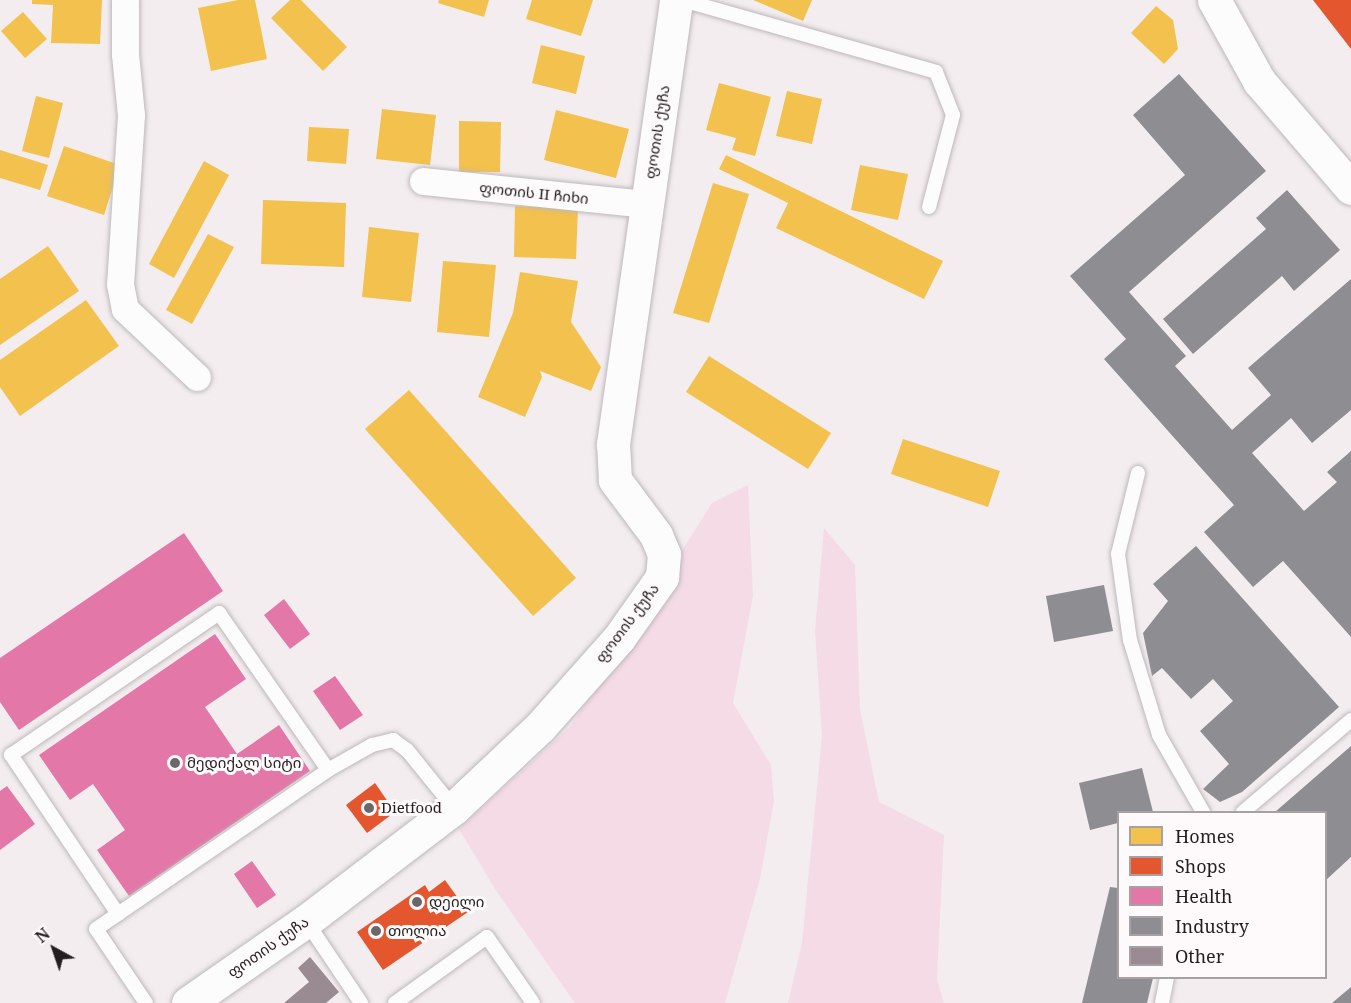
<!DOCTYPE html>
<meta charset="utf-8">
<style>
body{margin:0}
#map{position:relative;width:1351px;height:1003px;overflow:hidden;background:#f3edf0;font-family:"Noto Serif","Noto Sans Georgian",serif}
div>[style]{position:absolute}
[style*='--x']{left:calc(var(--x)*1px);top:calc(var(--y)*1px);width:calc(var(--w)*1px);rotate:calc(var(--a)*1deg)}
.green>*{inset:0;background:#f5dbe6}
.homes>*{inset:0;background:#f2c14e}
.shops>*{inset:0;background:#e4572e}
.health>*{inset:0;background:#e377a8}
.industry>*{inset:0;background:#8d8d92}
.building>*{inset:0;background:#9a8a92}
.roads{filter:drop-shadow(0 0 2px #bdb8ba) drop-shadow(0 0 2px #bdb8ba)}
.service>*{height:14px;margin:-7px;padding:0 7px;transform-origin:7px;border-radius:7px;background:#fdfcfd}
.minor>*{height:27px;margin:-13.5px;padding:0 13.5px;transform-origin:13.5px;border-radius:13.5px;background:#fdfcfd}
.tertiary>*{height:33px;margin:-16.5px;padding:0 16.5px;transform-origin:16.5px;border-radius:16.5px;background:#fdfcfd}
.secondary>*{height:33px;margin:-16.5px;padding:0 16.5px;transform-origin:16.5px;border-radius:16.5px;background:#fdfcfd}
.dots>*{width:16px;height:16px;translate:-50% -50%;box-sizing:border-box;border:3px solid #fef9fb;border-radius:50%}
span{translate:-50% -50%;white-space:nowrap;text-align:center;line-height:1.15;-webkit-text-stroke:6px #fef9fb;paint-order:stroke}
.street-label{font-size:15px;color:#231f21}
.poi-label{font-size:15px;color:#231f21}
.left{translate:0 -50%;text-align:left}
.legend{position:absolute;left:1117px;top:811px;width:210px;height:168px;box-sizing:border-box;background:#fef9fb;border:2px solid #a6a2a4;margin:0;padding:8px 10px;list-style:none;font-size:18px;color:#231f21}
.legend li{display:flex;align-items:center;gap:12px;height:30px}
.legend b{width:30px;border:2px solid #a6a2a4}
.north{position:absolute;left:24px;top:919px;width:60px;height:60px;-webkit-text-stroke:4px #fef9fb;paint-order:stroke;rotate:320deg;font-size:16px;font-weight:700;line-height:24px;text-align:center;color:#231f21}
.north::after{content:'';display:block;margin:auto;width:21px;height:27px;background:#231f21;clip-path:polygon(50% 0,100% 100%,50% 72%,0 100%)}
</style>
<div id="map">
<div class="green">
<div style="clip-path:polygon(748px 485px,753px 596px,733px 703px,771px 765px,774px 801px,760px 879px,725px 1003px,575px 1003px,497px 892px,459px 829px,571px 726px,712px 503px)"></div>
<div style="clip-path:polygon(824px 528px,855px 565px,860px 709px,879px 802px,944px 835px,937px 979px,944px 1003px,788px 1003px,802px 943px,822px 736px,815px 631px)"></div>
</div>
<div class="homes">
<div style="clip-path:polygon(32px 0,102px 0,100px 44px,51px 43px,53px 5px,32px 4px)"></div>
<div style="clip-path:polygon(238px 0,255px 0,267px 59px,211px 71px,198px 8px)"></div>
<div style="clip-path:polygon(290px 0,301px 0,347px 47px,323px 71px,271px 18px)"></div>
<div style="clip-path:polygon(439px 0,489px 0,484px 17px,438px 3px)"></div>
<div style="clip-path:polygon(532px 0,593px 0,581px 36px,526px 19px)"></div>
<div style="clip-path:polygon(753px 0,812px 0,803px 21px)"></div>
<div style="clip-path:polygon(1156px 6px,1173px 20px,1178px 49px,1164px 64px,1131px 33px)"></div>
<div style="clip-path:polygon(23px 12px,47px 39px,25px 58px,1px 31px)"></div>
<div style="clip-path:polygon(541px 45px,585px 56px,576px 94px,532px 83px)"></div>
<div style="clip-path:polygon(719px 83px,771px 97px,755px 156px,732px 150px,736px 138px,706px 130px)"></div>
<div style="clip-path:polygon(787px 91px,822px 99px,812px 144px,776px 136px)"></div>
<div style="clip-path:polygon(36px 96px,63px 103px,49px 158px,22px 151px)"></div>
<div style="clip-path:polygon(382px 109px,436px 115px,430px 165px,376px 159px)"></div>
<div style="clip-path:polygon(556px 110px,629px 129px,616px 178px,544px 160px)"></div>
<div style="clip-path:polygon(459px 121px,501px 122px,500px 172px,459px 172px)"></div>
<div style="clip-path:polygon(309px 127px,349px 129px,346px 164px,307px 161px)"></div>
<div style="clip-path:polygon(64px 146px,120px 165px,104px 215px,47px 196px)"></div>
<div style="clip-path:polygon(0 150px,48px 165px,40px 190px,0 178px)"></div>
<div style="clip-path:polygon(726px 155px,943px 261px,924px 299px,776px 228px,788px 203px,719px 169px)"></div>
<div style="clip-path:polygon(204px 161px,229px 175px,174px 278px,149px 264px)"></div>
<div style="clip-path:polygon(860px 165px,908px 174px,898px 220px,851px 210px)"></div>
<div style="clip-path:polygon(713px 183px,749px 194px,709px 323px,673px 313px)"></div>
<div style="clip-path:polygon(263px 200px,346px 203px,344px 267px,261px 264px)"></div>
<div style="clip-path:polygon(515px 206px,578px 208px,576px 259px,514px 257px)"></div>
<div style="clip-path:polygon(369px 227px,419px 233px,411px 302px,362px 297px)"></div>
<div style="clip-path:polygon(208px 234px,234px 247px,192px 324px,166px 310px)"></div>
<div style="clip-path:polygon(48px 246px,79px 291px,0 345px,0 279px)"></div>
<div style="clip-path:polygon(443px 261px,496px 265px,489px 337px,437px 332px)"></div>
<div style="clip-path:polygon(520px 272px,578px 281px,571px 322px,601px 367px,591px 391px,540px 371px,542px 377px,525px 417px,478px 397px,513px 313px)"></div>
<div style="clip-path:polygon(86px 300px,119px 346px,20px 416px,0 387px,0 360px)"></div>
<div style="clip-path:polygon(709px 356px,831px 433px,808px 469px,686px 392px)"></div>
<div style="clip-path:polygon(409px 390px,576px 578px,533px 616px,365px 429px)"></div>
<div style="clip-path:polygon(903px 439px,1000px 471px,988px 507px,891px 474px)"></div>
</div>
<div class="shops">
<div style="clip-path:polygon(1313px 0,1351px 0,1351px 49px)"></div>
<div style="clip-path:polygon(375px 783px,395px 812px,367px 833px,346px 805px)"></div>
<div style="clip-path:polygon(445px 880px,468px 912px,383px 970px,357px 932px,425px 885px,429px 892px)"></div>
</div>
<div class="health">
<div style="clip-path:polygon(184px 533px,223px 591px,19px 730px,0 702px,0 658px)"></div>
<div style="clip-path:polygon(284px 599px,310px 634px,290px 649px,264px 615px)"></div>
<div style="clip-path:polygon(215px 634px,246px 679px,205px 707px,237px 754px,279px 725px,310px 771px,129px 896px,97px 850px,125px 830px,93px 784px,70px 800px,39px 755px)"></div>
<div style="clip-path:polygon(335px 676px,363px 715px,340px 730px,313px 691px)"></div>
<div style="clip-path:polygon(7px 786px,35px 824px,0 850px,0 791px)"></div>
<div style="clip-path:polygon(252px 861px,276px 895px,257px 908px,234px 874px)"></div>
</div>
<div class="industry">
<div style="clip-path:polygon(1179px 74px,1266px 171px,1129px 292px,1186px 356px,1175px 366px,1232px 430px,1271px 395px,1248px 368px,1351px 279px,1351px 410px,1312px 443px,1291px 418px,1252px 453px,1304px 511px,1337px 482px,1327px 472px,1351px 451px,1351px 637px,1283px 561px,1253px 587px,1204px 532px,1234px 505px,1104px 359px,1126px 339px,1070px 276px,1185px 175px,1133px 115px)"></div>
<div style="clip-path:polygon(1287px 190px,1340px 250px,1294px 291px,1282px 276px,1193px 354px,1163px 319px,1266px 229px,1256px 218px)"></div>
<div style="clip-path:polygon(1196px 546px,1339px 707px,1242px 792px,1220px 802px,1203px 789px,1229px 764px,1200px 731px,1233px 701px,1213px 679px,1191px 699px,1162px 668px,1152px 676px,1143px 633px,1168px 601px,1153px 584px)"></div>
<div style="clip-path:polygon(1104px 585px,1113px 631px,1054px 642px,1046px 596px)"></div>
<div style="clip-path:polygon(1351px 746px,1351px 857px,1326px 880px,1326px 812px,1275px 812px)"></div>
<div style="clip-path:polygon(1142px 768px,1153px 812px,1118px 812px,1118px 823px,1090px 830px,1079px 783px)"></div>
<div style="clip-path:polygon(1110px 887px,1118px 888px,1118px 978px,1153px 978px,1147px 1003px,1082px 1003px)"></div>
<div style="clip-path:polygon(1351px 987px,1351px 1003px,1332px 1003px)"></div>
</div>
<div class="building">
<div style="clip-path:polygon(310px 957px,339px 992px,326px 1003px,284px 1003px,309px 982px,298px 968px)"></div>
</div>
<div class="roads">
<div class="service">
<div style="--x:682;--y:0;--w:264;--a:15.8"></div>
<div style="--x:936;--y:72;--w:46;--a:68.4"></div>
<div style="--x:953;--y:115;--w:95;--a:104.6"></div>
<div style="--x:1138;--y:473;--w:83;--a:103.9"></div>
<div style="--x:1118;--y:554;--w:87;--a:82.1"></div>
<div style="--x:1130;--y:640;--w:99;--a:73"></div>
<div style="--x:1159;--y:735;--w:89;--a:60.3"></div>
<div style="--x:1243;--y:812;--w:142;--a:-40.4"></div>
<div style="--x:118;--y:914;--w:192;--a:-123.9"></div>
<div style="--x:11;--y:755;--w:252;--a:-34.3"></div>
<div style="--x:219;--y:613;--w:191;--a:55.2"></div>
<div style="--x:306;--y:921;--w:99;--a:56.1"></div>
<div style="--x:146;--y:1003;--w:89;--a:-124"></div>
<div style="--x:96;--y:929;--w:281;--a:-34.4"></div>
<div style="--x:328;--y:770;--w:51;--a:-29.6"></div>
<div style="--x:372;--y:745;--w:22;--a:-13"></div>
<div style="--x:393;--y:740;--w:17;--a:36"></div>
<div style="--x:407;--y:750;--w:75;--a:51"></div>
<div style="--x:395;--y:1003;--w:113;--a:-35.7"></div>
<div style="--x:487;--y:937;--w:80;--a:55.1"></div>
<div style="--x:1162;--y:1003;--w:25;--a:-79"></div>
</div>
<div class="minor">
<div style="--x:125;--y:0;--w:54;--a:90"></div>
<div style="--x:125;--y:54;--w:61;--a:84.4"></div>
<div style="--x:131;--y:115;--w:169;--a:93.7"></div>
<div style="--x:120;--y:284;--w:25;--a:79"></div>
<div style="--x:125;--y:309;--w:99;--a:43.4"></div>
<div style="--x:423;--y:181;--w:224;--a:5.9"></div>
</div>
<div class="tertiary">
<div style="--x:188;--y:1003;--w:144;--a:-34.8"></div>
<div style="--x:306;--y:921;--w:186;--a:-37.4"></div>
<div style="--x:454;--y:808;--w:118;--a:-43.3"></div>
<div style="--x:540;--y:727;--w:119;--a:-48.4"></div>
<div style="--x:619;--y:638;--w:75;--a:-54.8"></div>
<div style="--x:662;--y:577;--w:23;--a:-85"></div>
<div style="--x:664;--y:554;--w:21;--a:-113"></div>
<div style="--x:656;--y:535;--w:69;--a:-126.7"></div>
<div style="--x:615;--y:480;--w:36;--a:-93"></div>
<div style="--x:613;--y:444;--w:448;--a:-81.9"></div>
</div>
<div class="secondary">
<div style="--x:1214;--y:0;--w:93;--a:60.9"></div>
<div style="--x:1259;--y:81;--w:141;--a:49.3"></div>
</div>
</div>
<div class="dots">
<div style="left:175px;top:763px;background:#6c6769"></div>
<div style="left:369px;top:808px;background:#6c6769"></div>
<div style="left:417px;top:902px;background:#6c6769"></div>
<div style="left:376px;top:931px;background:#6c6769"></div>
</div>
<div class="street-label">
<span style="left:657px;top:132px;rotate:-81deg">ფოთის ქუჩა</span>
<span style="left:534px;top:193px;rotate:6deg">ფოთის II ჩიხი</span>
<span style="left:627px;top:623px;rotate:-53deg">ფოთის ქუჩა</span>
<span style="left:268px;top:947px;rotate:-35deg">ფოთის ქუჩა</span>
</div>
<div class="poi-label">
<span class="left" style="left:187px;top:763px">მედიქალ სიტი</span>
<span class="left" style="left:381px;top:808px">Dietfood</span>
<span class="left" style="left:429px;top:902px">დეილი</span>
<span class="left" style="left:388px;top:931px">თოლია</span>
</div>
<ul class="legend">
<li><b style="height:16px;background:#f2c14e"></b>Homes</li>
<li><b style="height:16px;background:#e4572e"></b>Shops</li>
<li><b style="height:16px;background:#e377a8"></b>Health</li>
<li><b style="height:16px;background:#8d8d92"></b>Industry</li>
<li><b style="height:16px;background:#9a8a92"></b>Other</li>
</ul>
<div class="north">N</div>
</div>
